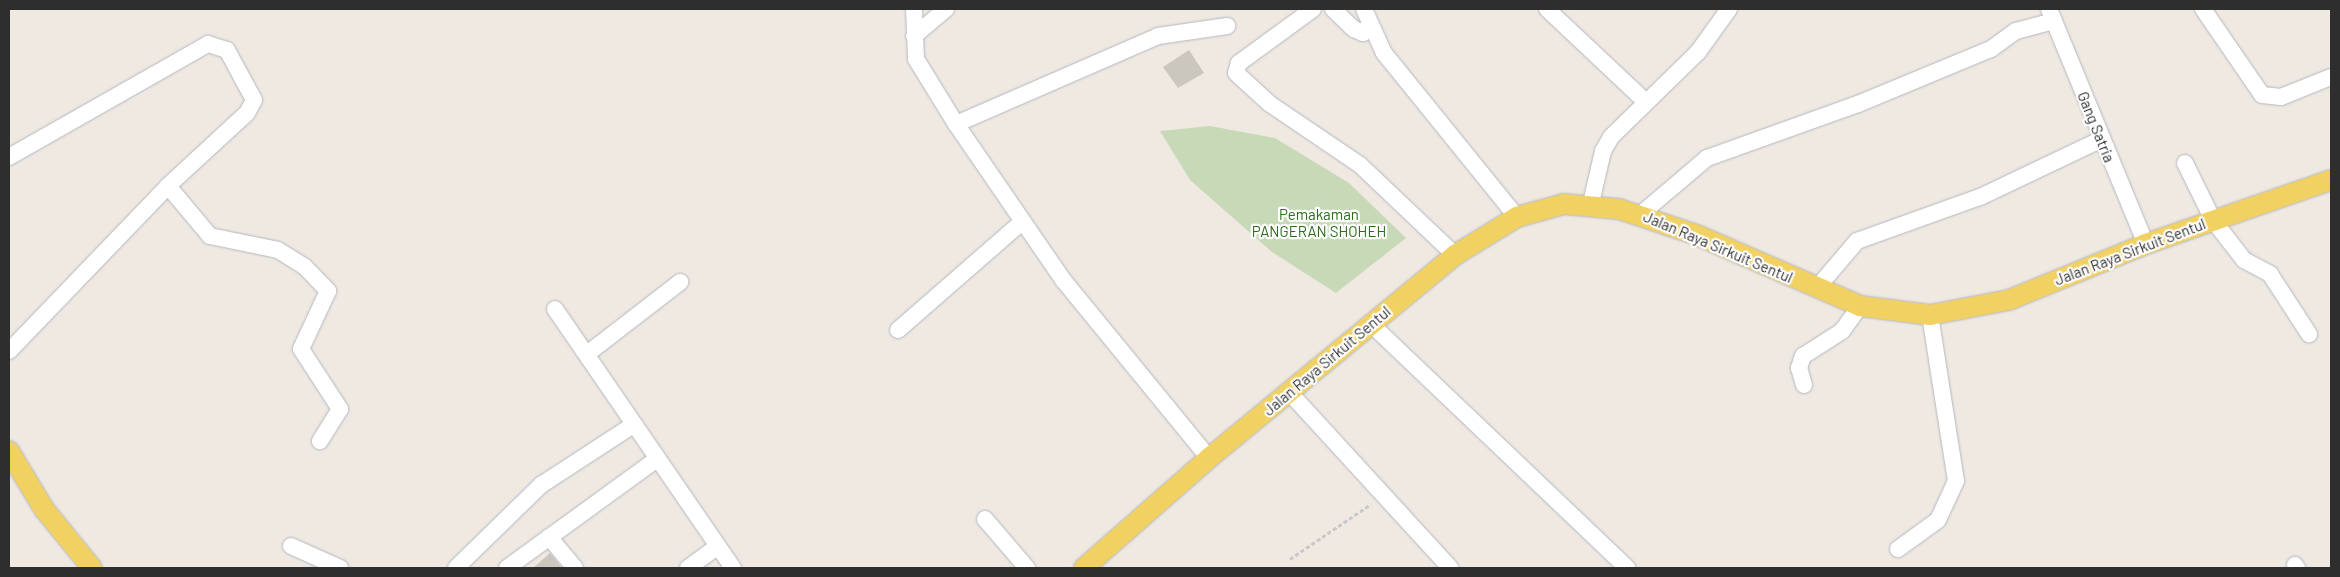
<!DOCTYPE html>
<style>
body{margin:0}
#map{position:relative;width:2340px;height:577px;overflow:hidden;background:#efe9e1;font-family:Barlow,sans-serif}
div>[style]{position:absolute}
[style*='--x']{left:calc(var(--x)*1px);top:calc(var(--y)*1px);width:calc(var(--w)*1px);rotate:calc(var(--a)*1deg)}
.cemetery>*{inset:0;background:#c8d9b8}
.building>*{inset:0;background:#cbc7bf}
.path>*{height:3px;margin-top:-1.5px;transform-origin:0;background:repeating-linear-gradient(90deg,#c9c9c9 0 4px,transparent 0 6.5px)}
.roads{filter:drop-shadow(0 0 1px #b4b7c1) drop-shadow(0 0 1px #b4b7c1)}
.minor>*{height:16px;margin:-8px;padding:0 8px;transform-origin:8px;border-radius:8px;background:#fff}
.major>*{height:20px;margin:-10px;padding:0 10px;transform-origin:10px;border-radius:10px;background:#f2d163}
span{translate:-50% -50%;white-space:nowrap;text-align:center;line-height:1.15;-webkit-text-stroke:4.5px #fff;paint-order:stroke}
.street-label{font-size:15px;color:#2e2e2e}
.park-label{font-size:15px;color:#2c6e1b}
.frame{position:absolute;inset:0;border:10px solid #2e2e2e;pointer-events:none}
</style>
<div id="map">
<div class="cemetery">
<div style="clip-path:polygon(1210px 126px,1275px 138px,1349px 183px,1406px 238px,1336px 293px,1272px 252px,1190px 180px,1160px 131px)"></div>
</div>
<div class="building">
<div style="clip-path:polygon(1189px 50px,1204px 73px,1178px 88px,1163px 67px)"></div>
<div style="clip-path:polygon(550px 553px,562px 568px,533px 568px)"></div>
</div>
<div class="path">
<div style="--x:1290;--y:559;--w:98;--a:-34.2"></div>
</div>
<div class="roads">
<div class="minor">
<div style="--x:914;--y:9;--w:50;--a:87.7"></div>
<div style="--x:916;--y:59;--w:76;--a:58.4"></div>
<div style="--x:956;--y:124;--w:191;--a:55.5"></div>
<div style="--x:1064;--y:281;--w:229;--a:50.7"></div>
<div style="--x:1313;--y:9;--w:92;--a:143.9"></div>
<div style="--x:1239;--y:63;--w:10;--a:107"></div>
<div style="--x:1236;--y:73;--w:46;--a:42.4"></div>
<div style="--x:1270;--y:104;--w:109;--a:34.1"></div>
<div style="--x:1360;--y:165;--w:131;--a:43.5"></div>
<div style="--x:1333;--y:9;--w:29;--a:44"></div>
<div style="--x:1354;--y:29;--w:10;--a:24"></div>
<div style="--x:1363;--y:33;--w:11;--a:-52"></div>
<div style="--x:1364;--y:9;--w:48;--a:65.6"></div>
<div style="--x:1384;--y:53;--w:211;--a:51"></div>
<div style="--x:1547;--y:9;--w:133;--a:43.2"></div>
<div style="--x:2049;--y:9;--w:254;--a:67.6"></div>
<div style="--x:2203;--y:9;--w:104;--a:55.5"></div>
<div style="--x:2262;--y:95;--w:19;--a:6"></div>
<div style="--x:2281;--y:97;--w:54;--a:-21.8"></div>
<div style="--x:914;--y:36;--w:42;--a:-40.2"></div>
<div style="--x:956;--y:124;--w:220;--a:-23.5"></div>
<div style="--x:1158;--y:36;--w:70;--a:-8.2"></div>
<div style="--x:9;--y:157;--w:229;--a:-29.6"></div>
<div style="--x:208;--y:44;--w:20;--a:18"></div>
<div style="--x:227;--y:50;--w:57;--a:61.6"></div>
<div style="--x:254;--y:100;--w:15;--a:118"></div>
<div style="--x:247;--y:113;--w:108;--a:137.3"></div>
<div style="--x:168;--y:186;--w:229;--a:133.9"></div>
<div style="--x:2185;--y:163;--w:64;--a:63.8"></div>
<div style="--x:2213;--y:220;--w:51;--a:52.2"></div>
<div style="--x:2244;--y:260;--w:30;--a:28"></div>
<div style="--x:2270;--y:274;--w:72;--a:57"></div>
<div style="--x:168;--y:186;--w:65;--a:50"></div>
<div style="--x:210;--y:236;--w:69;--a:11.6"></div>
<div style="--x:278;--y:250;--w:31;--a:32"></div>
<div style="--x:304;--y:266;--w:35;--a:46"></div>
<div style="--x:328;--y:291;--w:64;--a:115"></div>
<div style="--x:301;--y:349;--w:72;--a:57"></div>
<div style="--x:340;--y:409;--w:38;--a:122"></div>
<div style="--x:1591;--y:203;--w:53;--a:-77"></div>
<div style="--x:1603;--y:151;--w:16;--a:-60"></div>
<div style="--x:1611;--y:137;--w:122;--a:-44.3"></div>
<div style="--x:1698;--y:52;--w:53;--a:-54.2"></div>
<div style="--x:1641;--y:214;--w:87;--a:-40.3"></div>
<div style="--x:1707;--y:158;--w:160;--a:-19.7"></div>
<div style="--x:1858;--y:104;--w:144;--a:-22.5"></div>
<div style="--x:1991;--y:49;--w:31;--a:-36"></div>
<div style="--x:2016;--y:31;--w:39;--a:-15"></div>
<div style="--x:1817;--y:288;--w:62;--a:-49.6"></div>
<div style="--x:1857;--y:241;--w:131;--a:-19.7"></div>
<div style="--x:1980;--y:197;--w:133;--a:-25.4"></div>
<div style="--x:555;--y:309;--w:314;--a:55.5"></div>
<div style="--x:1371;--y:324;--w:354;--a:43.6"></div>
<div style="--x:898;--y:330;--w:164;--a:-41.1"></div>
<div style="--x:587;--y:354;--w:118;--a:-37.7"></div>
<div style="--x:1804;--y:385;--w:18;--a:-106"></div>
<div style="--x:1799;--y:368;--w:13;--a:-72"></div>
<div style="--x:1803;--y:356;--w:46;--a:-32.7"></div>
<div style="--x:1842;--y:331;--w:31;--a:-54"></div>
<div style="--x:1289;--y:392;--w:239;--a:47.5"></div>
<div style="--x:985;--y:519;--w:65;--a:49.4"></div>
<div style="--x:549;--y:537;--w:40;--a:50"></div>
<div style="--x:291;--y:546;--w:54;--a:24.2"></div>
<div style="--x:1898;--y:549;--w:49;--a:-35.9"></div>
<div style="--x:1938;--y:520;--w:43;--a:-65.2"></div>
<div style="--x:1956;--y:481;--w:168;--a:-98.9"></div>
<div style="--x:2295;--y:565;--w:4;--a:56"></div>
<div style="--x:456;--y:568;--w:119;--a:-44.3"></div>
<div style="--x:541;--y:485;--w:110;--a:-33.1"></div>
<div style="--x:507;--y:568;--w:185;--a:-36"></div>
<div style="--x:688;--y:568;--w:36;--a:-36"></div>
</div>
<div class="major">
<div style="--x:9;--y:451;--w:68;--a:58.9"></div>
<div style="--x:44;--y:509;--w:76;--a:50.9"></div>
<div style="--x:1084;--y:568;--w:167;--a:-41.3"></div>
<div style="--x:1209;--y:458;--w:319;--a:-39.5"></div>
<div style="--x:1455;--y:255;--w:73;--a:-31.5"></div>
<div style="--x:1517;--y:217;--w:49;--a:-15.5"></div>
<div style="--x:1564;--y:204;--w:55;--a:5.2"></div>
<div style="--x:1619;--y:209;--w:82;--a:18.4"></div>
<div style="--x:1697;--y:235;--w:178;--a:23.5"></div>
<div style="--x:1860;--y:306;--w:71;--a:7.3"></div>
<div style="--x:1930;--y:315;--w:80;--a:-10.8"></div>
<div style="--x:2009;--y:300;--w:148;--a:-22.2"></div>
<div style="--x:2146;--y:244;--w:196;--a:-19.1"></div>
</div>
</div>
<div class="street-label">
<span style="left:2096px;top:127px;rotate:68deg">Gang Satria</span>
<span style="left:1718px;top:247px;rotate:23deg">Jalan Raya Sirkuit Sentul</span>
<span style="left:2130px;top:252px;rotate:-21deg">Jalan Raya Sirkuit Sentul</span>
<span style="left:1327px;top:361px;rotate:-40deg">Jalan Raya Sirkuit Sentul</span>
</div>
<div class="park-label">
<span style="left:1319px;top:223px">Pemakaman<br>PANGERAN SHOHEH</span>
</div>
<div class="frame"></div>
</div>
